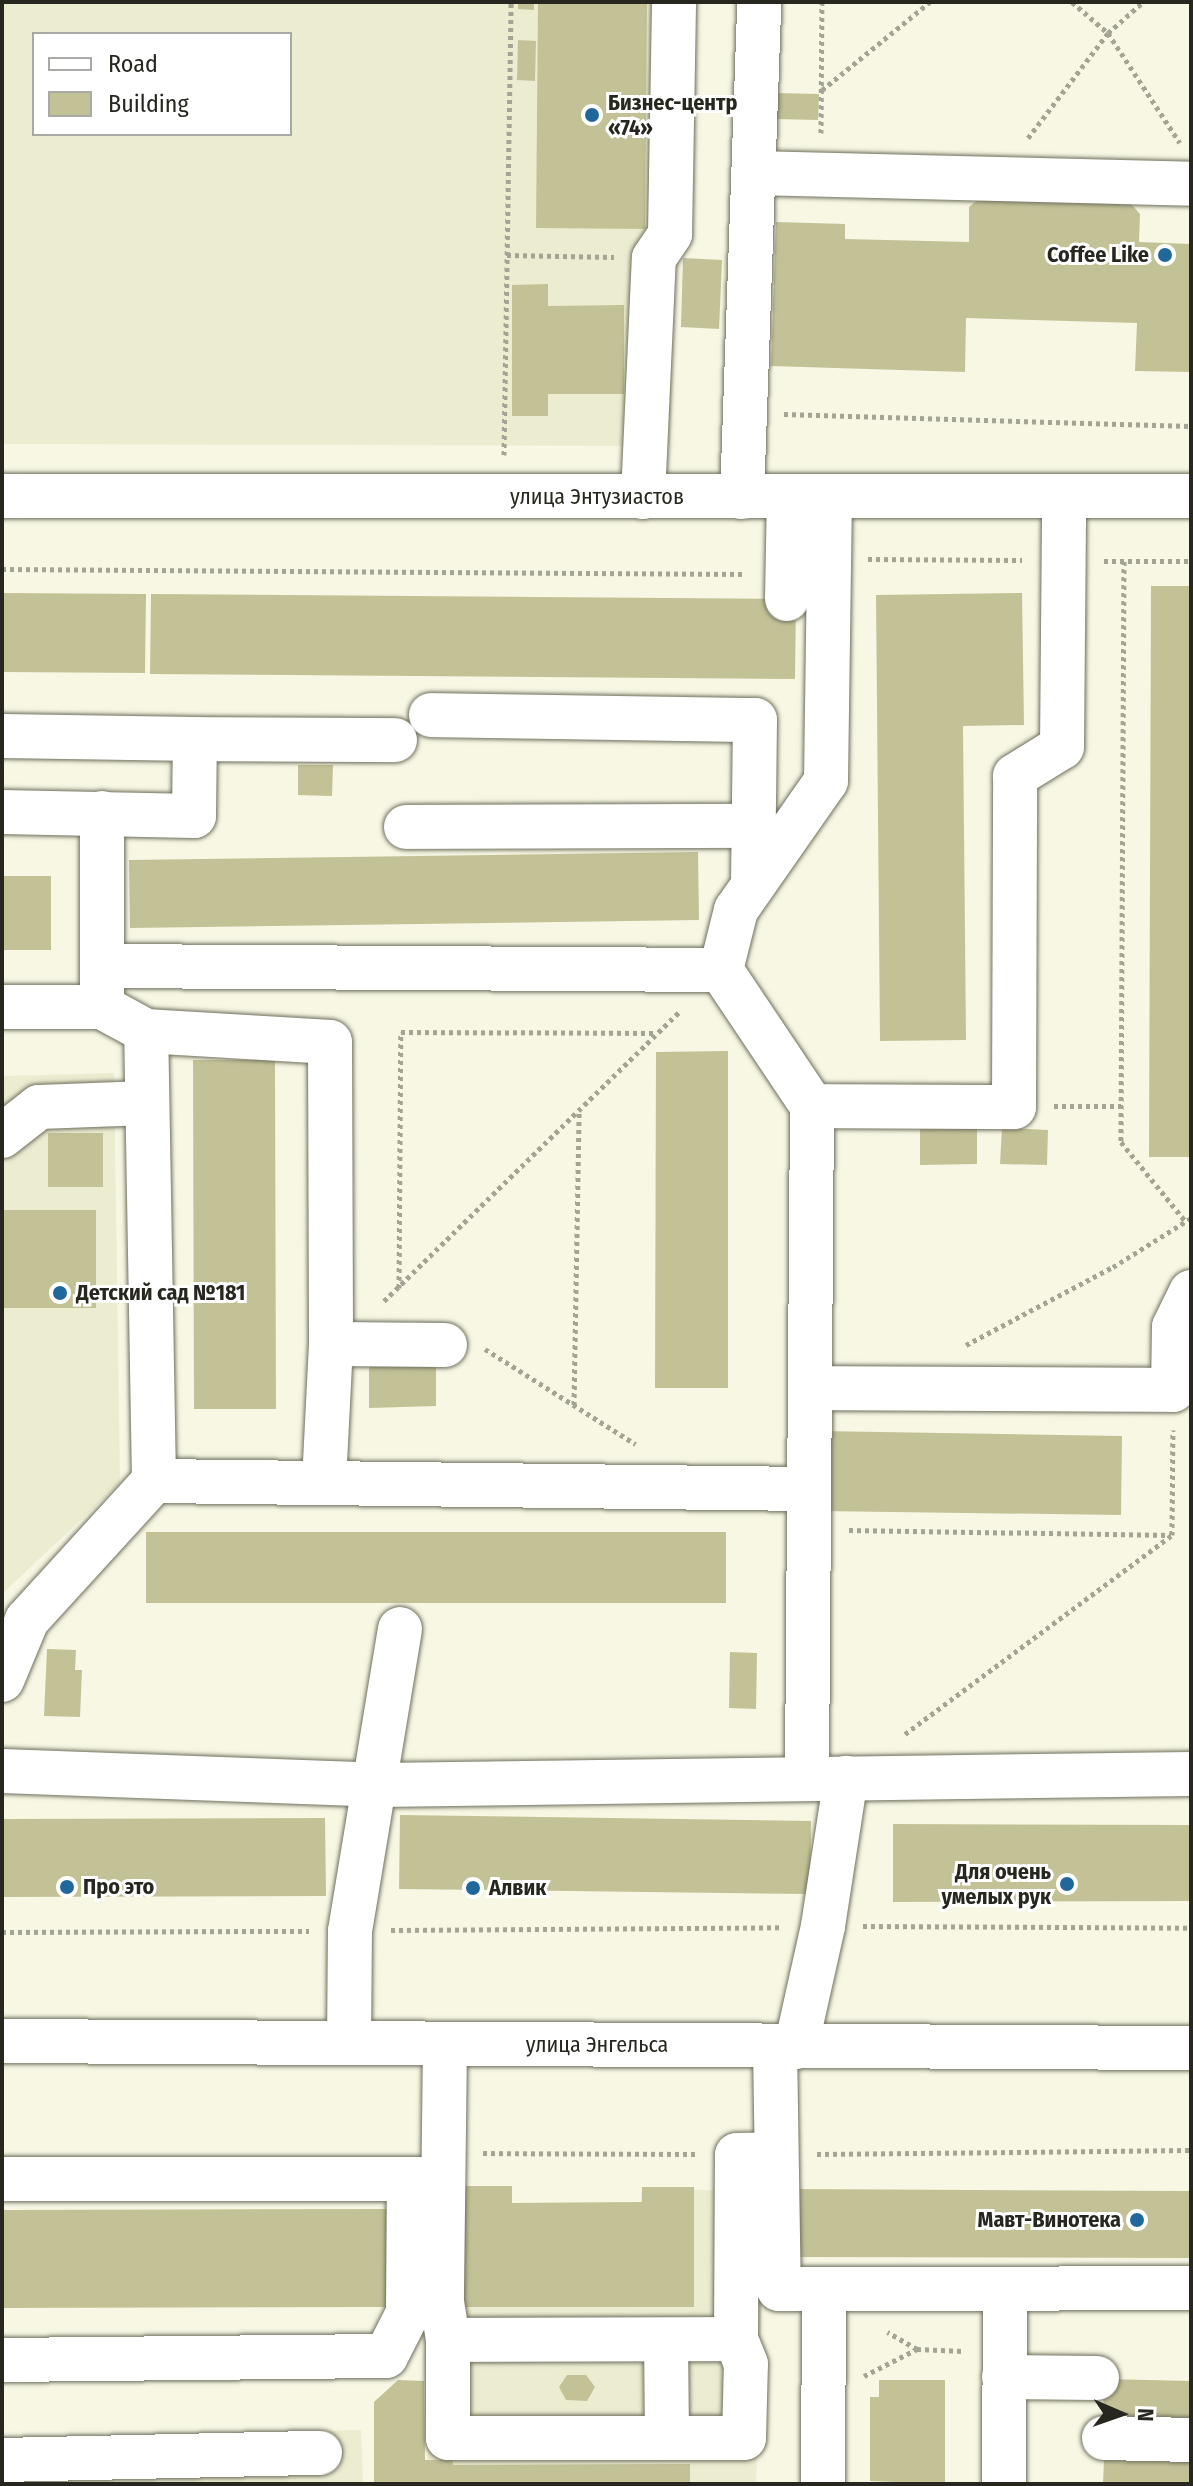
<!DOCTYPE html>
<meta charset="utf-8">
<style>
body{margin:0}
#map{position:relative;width:1193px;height:2486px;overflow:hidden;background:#f7f7e4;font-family:"Fira Sans Condensed",sans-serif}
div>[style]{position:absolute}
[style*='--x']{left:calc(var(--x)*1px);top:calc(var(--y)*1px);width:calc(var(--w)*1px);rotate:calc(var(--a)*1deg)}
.built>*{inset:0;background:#ececd1}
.building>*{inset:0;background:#c3c297}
.path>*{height:5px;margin-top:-2.5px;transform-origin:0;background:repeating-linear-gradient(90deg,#a4a495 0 4px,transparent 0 8px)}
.roads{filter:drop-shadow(0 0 2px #6f6f5e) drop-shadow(0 0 2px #6f6f5e)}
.minor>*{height:44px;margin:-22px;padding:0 22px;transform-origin:22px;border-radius:22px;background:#fff}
.major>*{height:44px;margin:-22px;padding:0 22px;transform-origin:22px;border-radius:22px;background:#fff}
.dots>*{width:22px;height:22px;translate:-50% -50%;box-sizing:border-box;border:4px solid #fff;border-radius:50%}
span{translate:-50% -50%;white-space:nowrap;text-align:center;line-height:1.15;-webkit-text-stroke:6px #fff;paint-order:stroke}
.poi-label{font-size:22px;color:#27271f;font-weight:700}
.left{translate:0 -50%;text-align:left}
.right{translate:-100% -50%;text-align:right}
.street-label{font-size:22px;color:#27271f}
.frame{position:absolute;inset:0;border:4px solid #27271f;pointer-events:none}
.legend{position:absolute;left:32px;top:32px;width:260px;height:104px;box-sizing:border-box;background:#fff;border:2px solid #a9a9a5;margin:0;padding:10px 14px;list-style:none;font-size:24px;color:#27271f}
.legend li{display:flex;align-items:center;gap:16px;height:40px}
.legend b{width:40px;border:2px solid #a9a9a5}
.north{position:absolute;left:1081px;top:2374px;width:80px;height:80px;-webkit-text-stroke:6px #fff;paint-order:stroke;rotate:92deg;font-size:22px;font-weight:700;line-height:32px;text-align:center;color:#27271f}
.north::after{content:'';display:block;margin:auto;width:28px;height:36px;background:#27271f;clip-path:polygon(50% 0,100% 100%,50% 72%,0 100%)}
</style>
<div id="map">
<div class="built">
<div style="clip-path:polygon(evenodd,2px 2px,680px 2px,670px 446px,2px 444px,2px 2px,34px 34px,290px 34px,290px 134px,34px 134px,34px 34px)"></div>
<div style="clip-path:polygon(114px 1073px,120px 1483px,2px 1594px,2px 1076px)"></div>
<div style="clip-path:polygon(461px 2186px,512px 2186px,512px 2203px,641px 2202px,642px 2187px,765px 2193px,756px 2484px,427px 2484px,428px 2437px)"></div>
<div style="clip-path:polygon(361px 2430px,363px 2484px,2px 2484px,2px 2438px)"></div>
</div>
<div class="building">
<div style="clip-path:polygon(518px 2px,534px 2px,534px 10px,518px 9px)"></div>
<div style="clip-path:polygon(538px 2px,647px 2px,645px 229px,536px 228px)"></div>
<div style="clip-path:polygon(518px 40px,536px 41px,535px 81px,517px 80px)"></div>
<div style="clip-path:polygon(775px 93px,819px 94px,818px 120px,775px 119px)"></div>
<div style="clip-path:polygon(989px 191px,1123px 195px,1140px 214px,1139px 242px,1191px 244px,1191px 372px,1135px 371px,1137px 323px,966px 318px,965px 372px,771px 366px,776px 222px,845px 224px,845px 239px,969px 242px,969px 207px)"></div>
<div style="clip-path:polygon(683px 258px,722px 260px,719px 329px,681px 327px)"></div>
<div style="clip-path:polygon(548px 284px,548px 306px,624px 305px,624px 394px,548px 394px,548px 416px,512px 416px,512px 285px)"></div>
<div style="clip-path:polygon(1151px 586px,1191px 586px,1191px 1157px,1149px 1157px)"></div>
<div style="clip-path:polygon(2px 593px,146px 594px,145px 673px,2px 672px)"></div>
<div style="clip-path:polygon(1022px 593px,1024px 725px,963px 726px,966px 1040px,880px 1041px,876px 595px)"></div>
<div style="clip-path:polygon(151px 594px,796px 599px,795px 679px,150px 674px)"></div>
<div style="clip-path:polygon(298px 765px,333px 765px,332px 796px,298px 795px)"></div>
<div style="clip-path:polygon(698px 852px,699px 920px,130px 928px,129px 860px)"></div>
<div style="clip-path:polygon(2px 876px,51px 876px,51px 950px,2px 950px)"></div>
<div style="clip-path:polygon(728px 1051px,728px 1388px,655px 1388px,656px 1052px)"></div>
<div style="clip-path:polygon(193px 1060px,275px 1060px,276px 1409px,194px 1409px)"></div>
<div style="clip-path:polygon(977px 1128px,977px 1164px,920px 1165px,920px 1129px)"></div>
<div style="clip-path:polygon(1002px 1128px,1048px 1130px,1047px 1165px,1000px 1164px)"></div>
<div style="clip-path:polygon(48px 1133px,103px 1133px,103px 1187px,48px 1187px)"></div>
<div style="clip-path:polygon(2px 1210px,96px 1210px,96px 1308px,2px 1308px)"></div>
<div style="clip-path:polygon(436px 1365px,436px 1406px,369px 1408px,369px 1366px)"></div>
<div style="clip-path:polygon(820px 1431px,1122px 1436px,1121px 1515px,819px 1511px)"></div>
<div style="clip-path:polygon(146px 1532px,726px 1532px,726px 1603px,146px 1603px)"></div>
<div style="clip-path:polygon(47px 1649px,76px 1650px,75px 1670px,82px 1670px,80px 1717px,44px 1716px)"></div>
<div style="clip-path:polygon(730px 1652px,757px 1653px,756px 1709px,729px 1708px)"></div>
<div style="clip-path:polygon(400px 1815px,811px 1821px,810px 1894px,399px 1889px)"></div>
<div style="clip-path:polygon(325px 1818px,326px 1896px,4px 1897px,4px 1819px)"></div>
<div style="clip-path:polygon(893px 1824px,1191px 1825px,1191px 1901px,893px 1902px)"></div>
<div style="clip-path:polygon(461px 2186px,512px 2186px,512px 2203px,642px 2202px,642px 2187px,694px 2187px,694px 2307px,461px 2307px)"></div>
<div style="clip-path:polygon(792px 2189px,1190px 2191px,1190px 2258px,791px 2257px)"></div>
<div style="clip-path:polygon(395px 2209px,395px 2307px,2px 2308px,2px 2210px)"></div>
<div style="clip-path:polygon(567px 2375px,586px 2375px,595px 2387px,587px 2401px,566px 2400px,559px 2387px)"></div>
<div style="clip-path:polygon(1104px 2379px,1191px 2381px,1191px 2418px,1103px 2416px)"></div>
<div style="clip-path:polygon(398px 2380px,424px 2381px,425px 2460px,452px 2460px,453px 2465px,690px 2464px,690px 2484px,374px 2484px,374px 2402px)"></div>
<div style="clip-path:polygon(879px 2380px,945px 2380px,945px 2484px,870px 2481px,870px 2397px,879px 2397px)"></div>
<div style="clip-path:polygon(1104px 2460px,1191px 2462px,1191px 2484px,1103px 2484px)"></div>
</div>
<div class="path">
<div style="--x:1072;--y:2;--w:48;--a:40.7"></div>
<div style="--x:1108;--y:33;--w:131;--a:56.8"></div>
<div style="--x:822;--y:90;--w:139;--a:-39.2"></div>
<div style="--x:821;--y:133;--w:131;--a:-89.6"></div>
<div style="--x:1028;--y:138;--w:132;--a:-52.7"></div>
<div style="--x:1108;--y:33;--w:47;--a:-41.5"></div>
<div style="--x:507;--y:255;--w:107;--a:1.1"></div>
<div style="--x:784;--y:414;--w:407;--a:1.7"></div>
<div style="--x:504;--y:455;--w:453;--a:-89.1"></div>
<div style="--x:868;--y:559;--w:154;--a:0.4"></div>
<div style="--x:1104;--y:561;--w:87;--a:0"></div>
<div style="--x:1124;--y:561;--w:581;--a:90.3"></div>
<div style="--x:1121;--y:1142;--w:103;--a:50.9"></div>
<div style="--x:2;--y:569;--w:744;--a:0.39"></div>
<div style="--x:1054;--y:1106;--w:67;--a:0"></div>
<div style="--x:399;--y:1288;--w:256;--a:-89.6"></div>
<div style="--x:401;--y:1032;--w:256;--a:0.2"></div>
<div style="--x:384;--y:1301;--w:414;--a:-44.4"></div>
<div style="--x:966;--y:1345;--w:166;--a:-28"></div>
<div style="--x:1113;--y:1267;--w:92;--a:-32.1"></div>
<div style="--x:485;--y:1349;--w:178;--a:32.3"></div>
<div style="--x:574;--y:1405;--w:294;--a:-89"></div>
<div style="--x:849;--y:1530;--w:322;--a:0.9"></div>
<div style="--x:905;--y:1734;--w:333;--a:-36.7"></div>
<div style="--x:1172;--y:1535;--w:105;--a:-89.5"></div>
<div style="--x:863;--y:1926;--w:328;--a:0.3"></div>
<div style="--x:391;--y:1930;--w:390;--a:-0.4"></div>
<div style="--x:2;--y:1932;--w:307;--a:-0.2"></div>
<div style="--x:483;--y:2153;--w:214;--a:0.3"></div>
<div style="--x:817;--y:2154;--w:374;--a:-0.6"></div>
<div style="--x:917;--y:2349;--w:46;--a:2.5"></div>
<div style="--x:864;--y:2376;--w:59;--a:-27"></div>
<div style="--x:917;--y:2349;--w:34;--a:-150"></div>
</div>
<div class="roads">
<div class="minor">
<div style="--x:755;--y:173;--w:436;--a:1.4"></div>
<div style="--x:643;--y:497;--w:239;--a:-87.4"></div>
<div style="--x:654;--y:258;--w:29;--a:-56"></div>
<div style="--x:670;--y:234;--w:232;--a:-89"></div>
<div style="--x:742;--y:497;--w:495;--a:-88"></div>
<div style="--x:787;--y:599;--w:101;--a:-88.9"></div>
<div style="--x:431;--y:715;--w:324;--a:0.9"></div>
<div style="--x:755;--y:720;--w:161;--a:90.7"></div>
<div style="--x:2;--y:736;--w:193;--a:0.9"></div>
<div style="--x:2;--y:812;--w:192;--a:1.2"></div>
<div style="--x:194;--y:816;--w:77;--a:-89.3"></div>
<div style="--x:195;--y:739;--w:200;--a:0.3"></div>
<div style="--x:406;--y:827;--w:347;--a:-0.2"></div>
<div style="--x:103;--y:966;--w:618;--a:0.37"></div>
<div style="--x:721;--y:970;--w:62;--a:-76"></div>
<div style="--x:736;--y:910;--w:157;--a:-55.1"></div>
<div style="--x:826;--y:781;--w:282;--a:-89.2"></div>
<div style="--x:721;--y:970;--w:164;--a:56.2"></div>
<div style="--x:812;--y:1106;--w:671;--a:90.43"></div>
<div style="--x:2;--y:1007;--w:100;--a:0"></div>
<div style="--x:146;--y:1031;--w:184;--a:3.4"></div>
<div style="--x:330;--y:1042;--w:302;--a:89.8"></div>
<div style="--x:331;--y:1344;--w:139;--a:92.9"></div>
<div style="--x:812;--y:1106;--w:202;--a:0.3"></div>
<div style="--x:1014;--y:1107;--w:331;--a:-89.8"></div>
<div style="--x:1015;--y:776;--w:55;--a:-31.7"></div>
<div style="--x:1062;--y:747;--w:250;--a:-89.5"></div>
<div style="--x:2;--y:1136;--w:47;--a:-38.1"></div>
<div style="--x:39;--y:1107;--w:108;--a:-2.1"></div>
<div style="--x:331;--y:1344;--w:114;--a:0.5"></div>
<div style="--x:810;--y:1388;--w:363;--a:0.3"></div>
<div style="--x:1173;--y:1390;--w:63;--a:-89.1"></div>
<div style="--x:1174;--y:1327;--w:39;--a:-64"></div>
<div style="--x:154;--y:1481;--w:655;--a:0.7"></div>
<div style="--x:2;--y:1680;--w:65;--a:-67.4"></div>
<div style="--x:27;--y:1620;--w:188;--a:-47.6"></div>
<div style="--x:154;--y:1481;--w:450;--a:-91"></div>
<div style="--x:146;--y:1031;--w:50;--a:-151.4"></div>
<div style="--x:102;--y:1007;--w:194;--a:-90"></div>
<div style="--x:2;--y:1771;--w:376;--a:2.1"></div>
<div style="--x:378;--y:1785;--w:813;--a:-0.78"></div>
<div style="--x:349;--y:2043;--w:112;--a:-89.5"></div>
<div style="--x:350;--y:1931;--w:306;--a:-80.6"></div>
<div style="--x:445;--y:2045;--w:257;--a:90.7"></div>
<div style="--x:442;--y:2302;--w:38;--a:81"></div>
<div style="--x:448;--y:2340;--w:98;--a:90"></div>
<div style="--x:448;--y:2438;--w:296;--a:0"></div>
<div style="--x:744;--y:2438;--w:74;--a:-88.5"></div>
<div style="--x:746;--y:2364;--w:27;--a:-112"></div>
<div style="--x:775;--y:2046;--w:243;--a:89.1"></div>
<div style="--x:779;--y:2289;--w:412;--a:-0.1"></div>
<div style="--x:796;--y:2047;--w:124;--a:-77.4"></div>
<div style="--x:823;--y:1926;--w:150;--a:-81.2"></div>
<div style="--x:2;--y:2179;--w:438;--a:0"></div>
<div style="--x:448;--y:2340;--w:288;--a:-0.2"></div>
<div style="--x:736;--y:2339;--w:184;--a:-89.7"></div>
<div style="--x:737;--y:2155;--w:39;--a:-1"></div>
<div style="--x:666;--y:2340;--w:98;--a:89.4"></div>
<div style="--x:2;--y:2360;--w:384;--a:-0.6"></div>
<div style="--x:386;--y:2356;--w:48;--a:-62.9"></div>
<div style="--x:408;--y:2313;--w:134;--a:-89.6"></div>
<div style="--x:1004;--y:2377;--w:93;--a:0.6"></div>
<div style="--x:1104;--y:2438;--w:87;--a:1.3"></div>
<div style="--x:2;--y:2460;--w:318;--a:-1.3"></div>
<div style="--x:823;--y:2484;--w:194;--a:-89.7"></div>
<div style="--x:1004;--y:2484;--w:194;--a:-89.7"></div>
</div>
<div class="major">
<div style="--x:2;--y:496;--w:1189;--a:0"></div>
<div style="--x:2;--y:2041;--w:1189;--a:0.34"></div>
</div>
</div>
<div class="dots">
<div style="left:592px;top:115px;background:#20689c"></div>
<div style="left:1165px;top:255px;background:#20689c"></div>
<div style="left:60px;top:1293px;background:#20689c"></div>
<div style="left:1067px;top:1884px;background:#20689c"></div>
<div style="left:67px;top:1887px;background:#20689c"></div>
<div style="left:473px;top:1888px;background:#20689c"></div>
<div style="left:1137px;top:2220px;background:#20689c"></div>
</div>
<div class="poi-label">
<span class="left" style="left:608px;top:115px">Бизнес-центр<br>«74»</span>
<span class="right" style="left:1149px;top:255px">Coffee Like</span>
<span class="left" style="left:76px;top:1293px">Детский сад №181</span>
<span class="right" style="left:1051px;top:1884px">Для очень<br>умелых рук</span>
<span class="left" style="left:83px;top:1887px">Про это</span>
<span class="left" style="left:489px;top:1888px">Алвик</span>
<span class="right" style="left:1121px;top:2220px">Мавт-Винотека</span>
</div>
<div class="street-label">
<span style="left:597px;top:497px">улица Энтузиастов</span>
<span style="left:597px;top:2045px">улица Энгельса</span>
</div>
<div class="frame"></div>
<ul class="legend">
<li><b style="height:10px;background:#fff"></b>Road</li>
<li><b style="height:22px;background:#c3c297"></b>Building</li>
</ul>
<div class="north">N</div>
</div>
